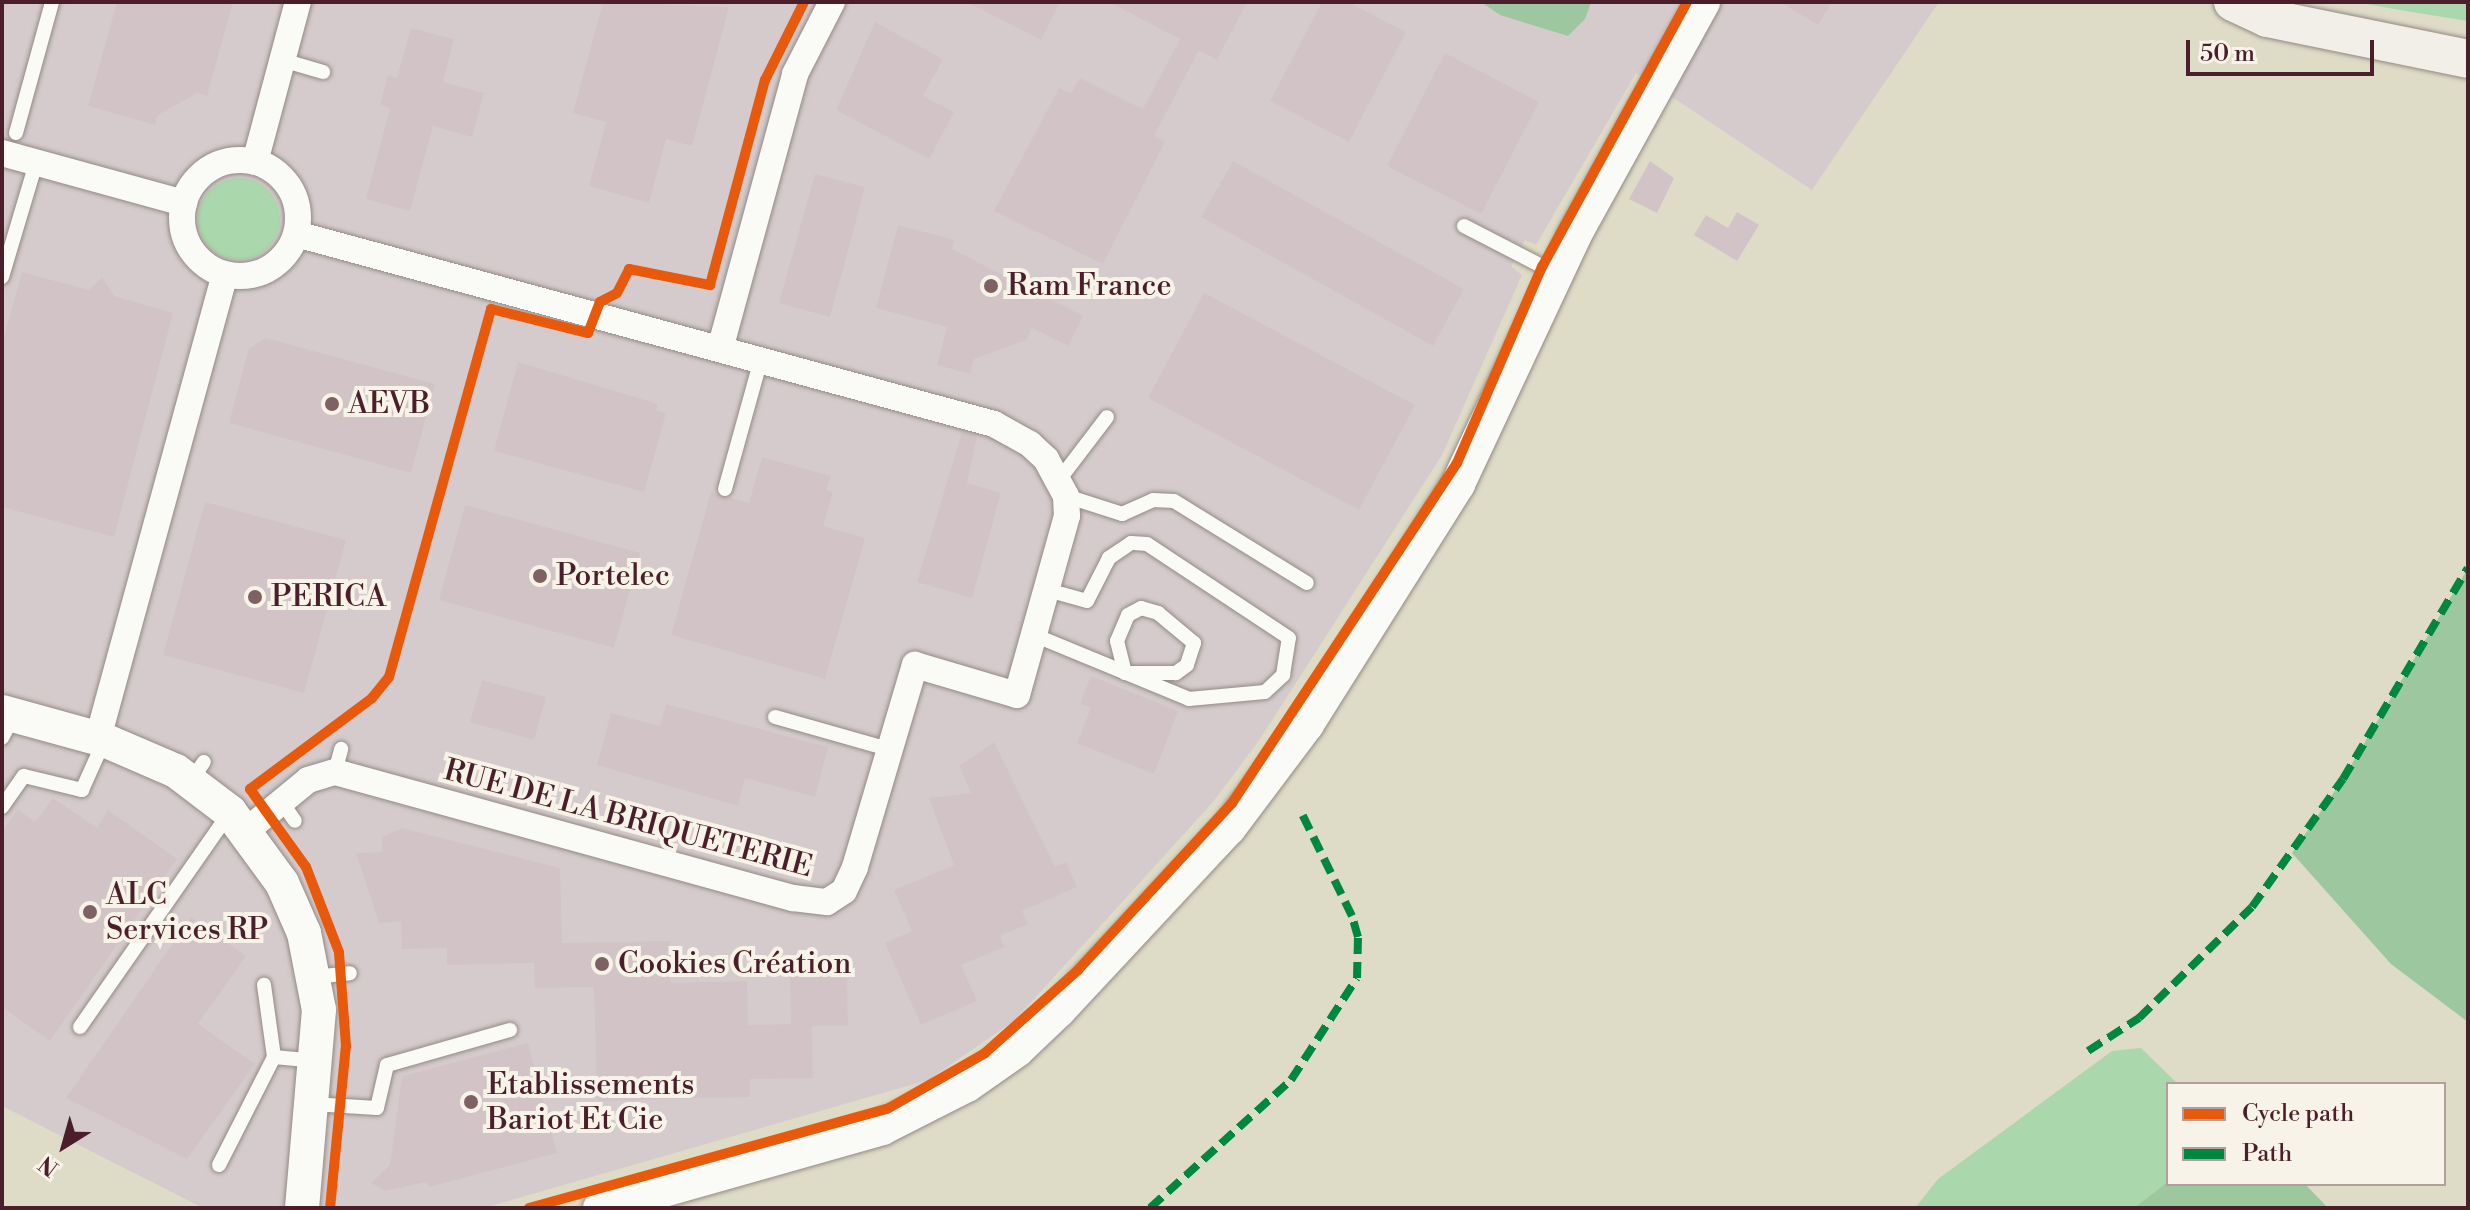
<!DOCTYPE html>
<meta charset="utf-8">
<style>
body{margin:0}
#map{position:relative;width:2470px;height:1210px;overflow:hidden;background:#dedbc7;font-family:"Libre Bodoni",serif}
div>[style]{position:absolute}
[style*='--x']{left:calc(var(--x)*1px);top:calc(var(--y)*1px);width:calc(var(--w)*1px);rotate:calc(var(--a)*1deg)}
.industrial>*{inset:0;background:#d5cbcd}
.green>*{inset:0;background:#abd7ac}
.round{border-radius:50%}
.forest>*{inset:0;background:#9dc79f}
.building>*{inset:0;background:#d2c4c6}
.roads{filter:drop-shadow(0 0 2px #938a82) drop-shadow(0 0 2px #938a82)}
.service>*{height:14px;margin:-7px;padding:0 7px;transform-origin:7px;border-radius:7px;background:#fafaf7}
.minor>*{height:26px;margin:-13px;padding:0 13px;transform-origin:13px;border-radius:13px;background:#fafaf7}
.minor>.ring{margin:-13px;padding:0;box-sizing:content-box;background:none;border:26px solid #fafaf7;border-radius:50%}
.tertiary>*{height:34px;margin:-17px;padding:0 17px;transform-origin:17px;border-radius:17px;background:#fafaf7}
.secondary>*{height:38px;margin:-19px;padding:0 19px;transform-origin:19px;border-radius:19px;background:#f2efe8}
.quiet>*{height:8px;margin-top:-4px;transform-origin:0;background:repeating-linear-gradient(90deg,#00873e 0 16px,transparent 0 24px)}
.cycleway>*{height:10px;margin:-5px;padding:0 5px;transform-origin:5px;border-radius:5px;background:#e8590c}
.dots>*{width:22px;height:22px;translate:-50% -50%;box-sizing:border-box;border:4px solid #f7f3e8;border-radius:50%}
span{translate:-50% -50%;white-space:nowrap;text-align:center;line-height:1.15;-webkit-text-stroke:8px #f7f3e8;paint-order:stroke}
.poi-label{font-size:30px;color:#4a1f2b}
.left{translate:0 -50%;text-align:left}
.street-label{font-size:30px;color:#4a1f2b}
.frame{position:absolute;inset:0;border:4px solid #4a1f2b;pointer-events:none}
.legend{position:absolute;left:2166px;top:1082px;width:280px;height:104px;box-sizing:border-box;background:#f7f3e8;border:2px solid #b29e9c;margin:0;padding:10px 14px;list-style:none;font-size:24px;color:#4a1f2b}
.legend li{display:flex;align-items:center;gap:16px;height:40px}
.legend b{width:40px;border:2px solid #b29e9c}
.north{position:absolute;left:24px;top:1106px;width:80px;height:80px;-webkit-text-stroke:6px #f7f3e8;paint-order:stroke;rotate:217deg;font-size:22px;font-weight:700;line-height:32px;text-align:center;color:#4a1f2b}
.north::after{content:'';display:block;margin:auto;width:28px;height:36px;background:#4a1f2b;clip-path:polygon(50% 0,100% 100%,50% 72%,0 100%)}
.scale{position:absolute;left:2186px;top:40px;width:188px;height:36px;box-sizing:border-box;border:4px solid #4a1f2b;border-top:0;padding-left:10px;font-size:24px;line-height:28px;white-space:nowrap;color:#4a1f2b;-webkit-text-stroke:6px #f7f3e8;paint-order:stroke}
</style>
<div id="map">
<div class="industrial">
<div style="clip-path:polygon(2px 2px,1939px 2px,1812px 190px,1636px 73px,1536px 245px,1525px 240px,1511px 266px,1522px 275px,1442px 455px,1260px 739px,1213px 802px,1014px 1021px,928px 1080px,484px 1208px,203px 1208px,2px 1106px)"></div>
</div>
<div class="green">
<div style="clip-path:polygon(2355px 2px,2468px 2px,2468px 21px,2406px 11px)"></div>
<div class="round" style="left:198px;top:178px;width:82px;height:82px"></div>
<div style="clip-path:polygon(2141px 1048px,2178px 1084px,2168px 1084px,2168px 1184px,2305px 1208px,1915px 1208px,1938px 1179px,2112px 1051px)"></div>
</div>
<div class="forest">
<div style="clip-path:polygon(1481px 2px,1591px 2px,1585px 19px,1568px 36px,1500px 15px)"></div>
<div style="clip-path:polygon(2468px 568px,2468px 1022px,2391px 964px,2292px 853px,2343px 779px)"></div>
<div style="clip-path:polygon(2168px 1182px,2305px 1184px,2328px 1208px,2134px 1208px)"></div>
</div>
<div class="building">
<div style="clip-path:polygon(117px 2px,233px 2px,207px 96px,197px 93px,158px 115px,155px 125px,88px 106px)"></div>
<div style="clip-path:polygon(603px 2px,729px 7px,692px 146px,666px 139px,649px 203px,589px 186px,606px 122px,573px 113px)"></div>
<div style="clip-path:polygon(967px 2px,1060px 2px,1041px 40px)"></div>
<div style="clip-path:polygon(1109px 2px,1247px 2px,1217px 60px,1199px 50px,1154px 136px,1165px 142px,1103px 264px,994px 211px,1059px 88px,1071px 93px,1080px 78px,1143px 109px,1180px 39px)"></div>
<div style="clip-path:polygon(1322px 2px,1348px 2px,1406px 32px,1349px 142px,1270px 101px)"></div>
<div style="clip-path:polygon(1780px 2px,1832px 2px,1818px 25px)"></div>
<div style="clip-path:polygon(875px 22px,943px 59px,923px 96px,954px 112px,929px 159px,836px 110px)"></div>
<div style="clip-path:polygon(411px 28px,454px 39px,443px 82px,484px 93px,472px 137px,433px 126px,410px 211px,366px 199px,390px 108px,380px 105px,388px 75px,397px 78px)"></div>
<div style="clip-path:polygon(1445px 53px,1539px 102px,1481px 214px,1387px 166px)"></div>
<div style="clip-path:polygon(1233px 161px,1464px 289px,1433px 346px,1201px 217px)"></div>
<div style="clip-path:polygon(1650px 161px,1674px 178px,1657px 213px,1629px 199px)"></div>
<div style="clip-path:polygon(815px 174px,865px 187px,830px 317px,779px 303px)"></div>
<div style="clip-path:polygon(1737px 212px,1759px 225px,1737px 261px,1694px 235px,1706px 215px,1728px 228px)"></div>
<div style="clip-path:polygon(898px 225px,954px 240px,952px 249px,1083px 316px,1068px 346px,1032px 328px,1026px 340px,974px 359px,970px 374px,937px 365px,947px 327px,876px 308px)"></div>
<div style="clip-path:polygon(22px 272px,89px 290px,102px 277px,114px 296px,173px 313px,114px 537px,2px 507px,2px 345px)"></div>
<div style="clip-path:polygon(1204px 293px,1415px 405px,1359px 510px,1148px 398px)"></div>
<div style="clip-path:polygon(266px 338px,435px 384px,411px 473px,229px 423px,249px 348px)"></div>
<div style="clip-path:polygon(518px 362px,658px 404px,656px 410px,666px 413px,644px 492px,494px 451px)"></div>
<div style="clip-path:polygon(962px 432px,977px 436px,967px 483px,1001px 493px,972px 598px,917px 582px)"></div>
<div style="clip-path:polygon(762px 457px,831px 476px,826px 490px,833px 492px,823px 526px,865px 538px,825px 679px,671px 635px,711px 492px,749px 503px)"></div>
<div style="clip-path:polygon(205px 502px,346px 540px,304px 693px,163px 655px)"></div>
<div style="clip-path:polygon(465px 505px,640px 553px,614px 648px,439px 600px)"></div>
<div style="clip-path:polygon(1091px 676px,1178px 711px,1154px 774px,1077px 743px,1091px 708px,1080px 704px)"></div>
<div style="clip-path:polygon(482px 680px,546px 697px,534px 740px,470px 722px)"></div>
<div style="clip-path:polygon(666px 704px,828px 747px,815px 797px,745px 778px,738px 806px,597px 765px,611px 713px,660px 726px)"></div>
<div style="clip-path:polygon(994px 742px,1055px 867px,1066px 862px,1077px 887px,1022px 911px,1028px 924px,1000px 936px,1004px 947px,961px 965px,977px 1001px,921px 1025px,885px 943px,912px 931px,894px 890px,954px 865px,929px 798px,971px 793px,959px 766px)"></div>
<div style="clip-path:polygon(53px 798px,97px 828px,108px 810px,177px 859px,50px 1041px,2px 1007px,2px 832px,18px 809px,35px 822px)"></div>
<div style="clip-path:polygon(402px 828px,560px 868px,562px 943px,670px 941px,671px 983px,747px 981px,748px 1025px,791px 1024px,790px 976px,847px 978px,848px 1026px,812px 1026px,813px 1078px,750px 1079px,750px 1097px,597px 1101px,594px 987px,535px 988px,534px 963px,447px 965px,447px 948px,402px 949px,401px 922px,379px 923px,356px 853px,382px 852px,382px 837px)"></div>
<div style="clip-path:polygon(191px 917px,246px 956px,198px 1024px,255px 1064px,187px 1159px,66px 1098px)"></div>
<div style="clip-path:polygon(528px 1043px,557px 1153px,429px 1187px,426px 1182px,385px 1191px,371px 1183px,390px 1165px,402px 1076px)"></div>
</div>
<div class="roads">
<div class="service">
<div style="--x:282;--y:60;--w:43;--a:16.3"></div>
<div style="--x:16;--y:133;--w:136;--a:-74.6"></div>
<div style="--x:1464;--y:226;--w:102;--a:27.3"></div>
<div style="--x:2;--y:277;--w:119;--a:-73.4"></div>
<div style="--x:1059;--y:480;--w:79;--a:-52.7"></div>
<div style="--x:725;--y:489;--w:135;--a:-74.5"></div>
<div style="--x:1066;--y:496;--w:59;--a:17.8"></div>
<div style="--x:1122;--y:514;--w:34;--a:-24"></div>
<div style="--x:1153;--y:500;--w:21;--a:3"></div>
<div style="--x:1174;--y:501;--w:156;--a:31.7"></div>
<div style="--x:1141;--y:608;--w:18;--a:16"></div>
<div style="--x:1158;--y:613;--w:47;--a:39.8"></div>
<div style="--x:1194;--y:643;--w:23;--a:108"></div>
<div style="--x:1187;--y:665;--w:14;--a:144"></div>
<div style="--x:1176;--y:673;--w:51;--a:180"></div>
<div style="--x:1125;--y:673;--w:33;--a:-104"></div>
<div style="--x:1117;--y:641;--w:28;--a:-67"></div>
<div style="--x:1128;--y:615;--w:15;--a:-28"></div>
<div style="--x:1034;--y:635;--w:168;--a:22.4"></div>
<div style="--x:1189;--y:699;--w:76;--a:-5.3"></div>
<div style="--x:1265;--y:692;--w:25;--a:-43"></div>
<div style="--x:1283;--y:675;--w:37;--a:-81"></div>
<div style="--x:1289;--y:638;--w:170;--a:-146.5"></div>
<div style="--x:1147;--y:544;--w:16;--a:-176"></div>
<div style="--x:1131;--y:543;--w:27;--a:146"></div>
<div style="--x:1109;--y:558;--w:48;--a:117.1"></div>
<div style="--x:1087;--y:601;--w:41;--a:-164.6"></div>
<div style="--x:775;--y:717;--w:117;--a:15.8"></div>
<div style="--x:2;--y:738;--w:26;--a:-62"></div>
<div style="--x:335;--y:772;--w:24;--a:-75"></div>
<div style="--x:191;--y:781;--w:23;--a:-56"></div>
<div style="--x:281;--y:801;--w:24;--a:55"></div>
<div style="--x:2;--y:807;--w:38;--a:-55"></div>
<div style="--x:24;--y:776;--w:60;--a:13.6"></div>
<div style="--x:82;--y:790;--w:54;--a:-65.8"></div>
<div style="--x:314;--y:977;--w:36;--a:-6"></div>
<div style="--x:80;--y:1027;--w:262;--a:-55.1"></div>
<div style="--x:274;--y:1057;--w:43;--a:5.3"></div>
<div style="--x:312;--y:1104;--w:65;--a:3.5"></div>
<div style="--x:377;--y:1108;--w:44;--a:-76.9"></div>
<div style="--x:387;--y:1065;--w:128;--a:-15.9"></div>
<div style="--x:219;--y:1165;--w:121;--a:-63"></div>
<div style="--x:274;--y:1057;--w:73;--a:-97.9"></div>
</div>
<div class="minor">
<div style="--x:2;--y:153;--w:189;--a:15.4"></div>
<div class="ring" style="left:182px;top:160px;width:90px;height:90px"></div>
<div style="--x:255;--y:162;--w:166;--a:-75"></div>
<div style="--x:720;--y:349;--w:285;--a:-74.7"></div>
<div style="--x:795;--y:74;--w:81;--a:-62.8"></div>
<div style="--x:98;--y:738;--w:480;--a:-74.7"></div>
<div style="--x:246;--y:831;--w:80;--a:-39.4"></div>
<div style="--x:308;--y:780;--w:28;--a:-17"></div>
<div style="--x:335;--y:772;--w:475;--a:15.4"></div>
<div style="--x:793;--y:898;--w:34;--a:7"></div>
<div style="--x:827;--y:902;--w:20;--a:-33"></div>
<div style="--x:844;--y:891;--w:26;--a:-65"></div>
<div style="--x:855;--y:867;--w:211;--a:-73.5"></div>
<div style="--x:915;--y:665;--w:106;--a:16.4"></div>
<div style="--x:1017;--y:695;--w:186;--a:-74.4"></div>
<div style="--x:1067;--y:516;--w:20;--a:-93"></div>
<div style="--x:1066;--y:496;--w:42;--a:-118.4"></div>
<div style="--x:1046;--y:459;--w:22;--a:-137"></div>
<div style="--x:1030;--y:444;--w:41;--a:-150.9"></div>
<div style="--x:994;--y:424;--w:723;--a:-164.77"></div>
</div>
<div class="tertiary">
<div style="--x:2;--y:712;--w:106;--a:15.4"></div>
<div style="--x:104;--y:740;--w:78;--a:23.3"></div>
<div style="--x:176;--y:771;--w:68;--a:37.2"></div>
<div style="--x:230;--y:812;--w:88;--a:53.8"></div>
<div style="--x:282;--y:883;--w:55;--a:66.3"></div>
<div style="--x:304;--y:933;--w:78;--a:79"></div>
<div style="--x:319;--y:1010;--w:199;--a:94.9"></div>
<div style="--x:600;--y:1208;--w:293;--a:-15.8"></div>
<div style="--x:882;--y:1128;--w:95;--a:-26.8"></div>
<div style="--x:967;--y:1085;--w:61;--a:-35"></div>
<div style="--x:1017;--y:1050;--w:58;--a:-43.6"></div>
<div style="--x:1059;--y:1010;--w:249;--a:-47"></div>
<div style="--x:1229;--y:828;--w:130;--a:-53.1"></div>
<div style="--x:1307;--y:724;--w:284;--a:-57.8"></div>
<div style="--x:1458;--y:484;--w:274;--a:-64.9"></div>
<div style="--x:1574;--y:236;--w:267;--a:-61.1"></div>
</div>
<div class="secondary">
<div style="--x:2233;--y:2;--w:38;--a:25"></div>
<div style="--x:2267;--y:18;--w:205;--a:11.5"></div>
</div>
</div>
<div class="quiet">
<div style="--x:2088;--y:1051;--w:61;--a:-32.9"></div>
<div style="--x:2139;--y:1018;--w:158;--a:-44.5"></div>
<div style="--x:2252;--y:907;--w:157;--a:-54.6"></div>
<div style="--x:2343;--y:779;--w:245;--a:-59.4"></div>
<div style="--x:1150;--y:1208;--w:190;--a:-42.2"></div>
<div style="--x:1291;--y:1080;--w:121;--a:-57.1"></div>
<div style="--x:1357;--y:978;--w:41;--a:-88.6"></div>
<div style="--x:1358;--y:937;--w:22;--a:-106"></div>
<div style="--x:1352;--y:916;--w:116;--a:-116.1"></div>
</div>
<div class="cycleway">
<div style="--x:330;--y:1208;--w:163;--a:-84.4"></div>
<div style="--x:346;--y:1046;--w:94;--a:-94.3"></div>
<div style="--x:339;--y:952;--w:91;--a:-111.2"></div>
<div style="--x:306;--y:867;--w:96;--a:-125.7"></div>
<div style="--x:250;--y:789;--w:152;--a:-36.7"></div>
<div style="--x:372;--y:698;--w:27;--a:-51"></div>
<div style="--x:389;--y:677;--w:382;--a:-74.5"></div>
<div style="--x:491;--y:309;--w:100;--a:13.9"></div>
<div style="--x:588;--y:333;--w:33;--a:-69"></div>
<div style="--x:600;--y:302;--w:19;--a:-28"></div>
<div style="--x:617;--y:293;--w:27;--a:-63"></div>
<div style="--x:629;--y:269;--w:83;--a:11.2"></div>
<div style="--x:710;--y:285;--w:212;--a:-75"></div>
<div style="--x:765;--y:80;--w:87;--a:-63.4"></div>
<div style="--x:529;--y:1208;--w:371;--a:-15.5"></div>
<div style="--x:887;--y:1109;--w:113;--a:-29.7"></div>
<div style="--x:985;--y:1053;--w:125;--a:-41.7"></div>
<div style="--x:1078;--y:970;--w:227;--a:-47.3"></div>
<div style="--x:1232;--y:803;--w:408;--a:-56.5"></div>
<div style="--x:1457;--y:463;--w:214;--a:-66.6"></div>
<div style="--x:1542;--y:267;--w:302;--a:-61.3"></div>
</div>
<div class="dots">
<div style="left:991px;top:286px;background:#7e6162"></div>
<div style="left:332px;top:404px;background:#7e6162"></div>
<div style="left:540px;top:576px;background:#7e6162"></div>
<div style="left:255px;top:597px;background:#7e6162"></div>
<div style="left:90px;top:912px;background:#7e6162"></div>
<div style="left:602px;top:964px;background:#7e6162"></div>
<div style="left:471px;top:1102px;background:#7e6162"></div>
</div>
<div class="poi-label">
<span class="left" style="left:1007px;top:286px">Ram France</span>
<span class="left" style="left:348px;top:404px">AEVB</span>
<span class="left" style="left:556px;top:576px">Portelec</span>
<span class="left" style="left:271px;top:597px">PERICA</span>
<span class="left" style="left:106px;top:912px">ALC<br>Services RP</span>
<span class="left" style="left:618px;top:964px">Cookies Création</span>
<span class="left" style="left:487px;top:1102px">Etablissements<br>Bariot Et Cie</span>
</div>
<div class="street-label">
<span style="left:628px;top:819px;rotate:15deg">RUE DE LA BRIQUETERIE</span>
</div>
<div class="frame"></div>
<ul class="legend">
<li><b style="height:10px;background:#e8590c"></b>Cycle path</li>
<li><b style="height:10px;background:#00873e"></b>Path</li>
</ul>
<div class="north">N</div>
<div class="scale">50 m</div>
</div>
